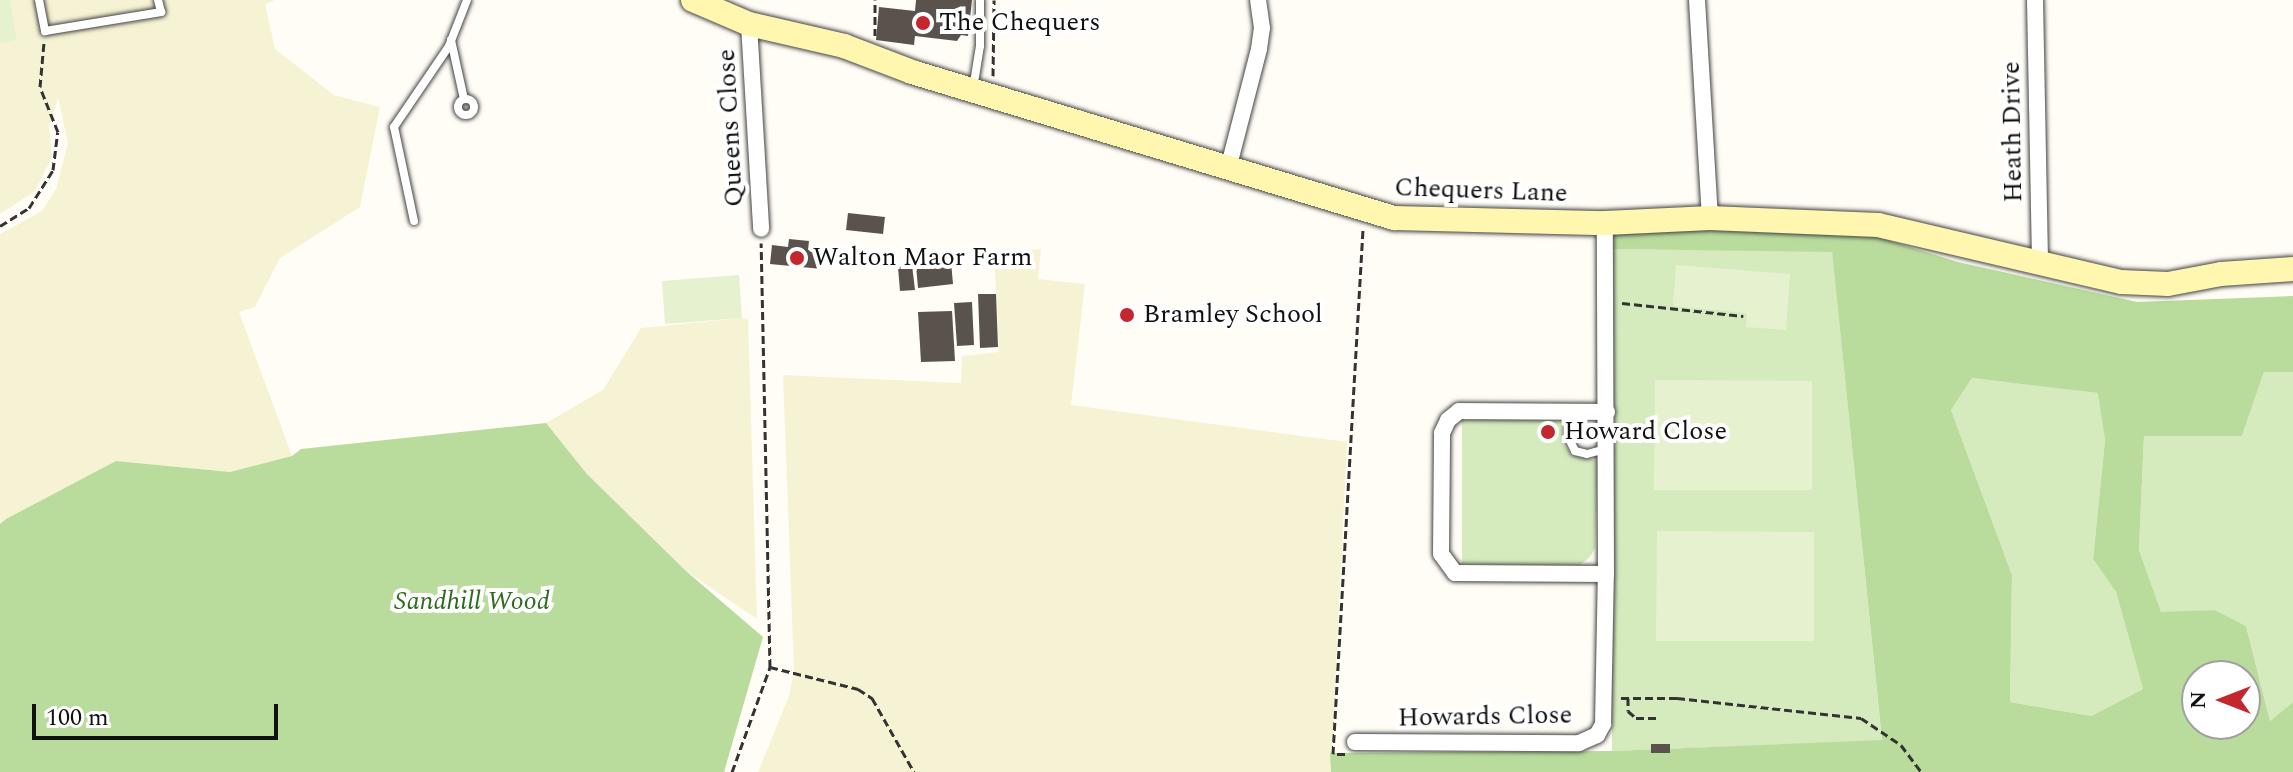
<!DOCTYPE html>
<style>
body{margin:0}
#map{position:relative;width:2293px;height:772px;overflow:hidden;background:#fffdf5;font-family:Spectral,serif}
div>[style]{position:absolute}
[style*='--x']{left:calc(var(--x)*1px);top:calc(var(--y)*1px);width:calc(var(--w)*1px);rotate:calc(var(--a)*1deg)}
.farmland>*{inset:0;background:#f6f3d4}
.green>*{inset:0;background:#d5ebbd}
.forest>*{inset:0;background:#b9dc9c}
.pitch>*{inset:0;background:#e6f2cf}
.building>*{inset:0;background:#5a524d}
.path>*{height:3px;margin-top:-1.5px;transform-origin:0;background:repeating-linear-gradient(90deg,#333 0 8px,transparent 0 12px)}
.roads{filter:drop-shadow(0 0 2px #444) drop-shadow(0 0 2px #444)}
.service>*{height:8px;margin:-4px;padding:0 4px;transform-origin:4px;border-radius:4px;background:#fff}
.service>.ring{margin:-4px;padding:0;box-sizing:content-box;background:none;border:8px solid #fff;border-radius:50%}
.minor>*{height:16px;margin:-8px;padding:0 8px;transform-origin:8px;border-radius:8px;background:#fff}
.secondary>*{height:24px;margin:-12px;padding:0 12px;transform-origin:12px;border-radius:12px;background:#fff6b0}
.dots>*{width:22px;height:22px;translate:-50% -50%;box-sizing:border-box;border:4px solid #fff;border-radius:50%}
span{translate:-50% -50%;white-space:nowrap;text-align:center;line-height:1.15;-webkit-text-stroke:8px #fff;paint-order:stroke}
.poi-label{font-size:26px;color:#111}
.left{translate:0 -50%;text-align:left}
.street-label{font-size:26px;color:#111}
.park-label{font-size:26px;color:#2f6b1f;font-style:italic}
.north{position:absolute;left:2181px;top:660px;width:80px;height:80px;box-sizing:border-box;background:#fff;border:2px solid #a0a0a0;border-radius:50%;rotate:270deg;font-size:22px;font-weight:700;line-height:32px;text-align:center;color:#111}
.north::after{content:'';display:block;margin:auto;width:28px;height:36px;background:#c4262e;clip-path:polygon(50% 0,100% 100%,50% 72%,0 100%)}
.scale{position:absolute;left:32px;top:704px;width:246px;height:36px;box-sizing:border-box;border:4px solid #111;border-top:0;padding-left:10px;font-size:24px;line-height:28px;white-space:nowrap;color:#111;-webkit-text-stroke:6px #fff;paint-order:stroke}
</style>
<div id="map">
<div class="farmland">
<div style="clip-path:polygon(0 0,275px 0,265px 4px,275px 49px,334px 95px,380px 107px,360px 207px,280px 258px,255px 307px,239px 312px,292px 456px,230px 472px,116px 461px,0 524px,0 234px,42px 211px,56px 189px,68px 143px,58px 98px,49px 126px,52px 157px,35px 191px,0 214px)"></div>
<div style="clip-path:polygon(1041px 249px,1038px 279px,1085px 284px,1071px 405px,1347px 442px,1331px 772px,758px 772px,789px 696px,794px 672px,783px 375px,961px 383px,962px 356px,999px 352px,994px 253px)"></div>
<div style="clip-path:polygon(742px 318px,748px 319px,757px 619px,686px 571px,587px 474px,546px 423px,603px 390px,641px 328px)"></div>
</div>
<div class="green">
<div style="clip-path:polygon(1612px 249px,1832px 251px,1882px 741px,1612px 751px)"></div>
<div style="clip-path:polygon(2264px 372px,2293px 372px,2293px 702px,2270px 721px,2246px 626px,2215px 610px,2161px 613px,2139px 550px,2144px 436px,2242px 436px)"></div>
<div style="clip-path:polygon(1972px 378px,2099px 393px,2105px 440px,2093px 559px,2116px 592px,2143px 689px,2091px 716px,2010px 702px,2012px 575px,1951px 410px)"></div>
<div style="clip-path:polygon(1564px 419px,1563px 444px,1572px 455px,1598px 461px,1595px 548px,1590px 557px,1578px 566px,1462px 564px,1462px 420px)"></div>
</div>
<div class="forest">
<div style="clip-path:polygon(evenodd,1706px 230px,1877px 237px,1958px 262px,2137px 302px,2293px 296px,2293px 372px,2264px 372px,2242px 436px,2144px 436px,2139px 550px,2161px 612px,2215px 610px,2246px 626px,2270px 721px,2293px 702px,2293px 772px,1331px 772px,1330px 753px,1612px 751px,1882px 740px,1832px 252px,1612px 249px,1613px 235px,1706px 230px,1972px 378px,2098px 393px,2105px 440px,2093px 559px,2116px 592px,2143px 689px,2091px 716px,2010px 702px,2012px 575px,1951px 410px,1972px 378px,1706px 230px,2197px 676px,2245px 676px,2245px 724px,2197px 724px,2197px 676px)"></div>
<div style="clip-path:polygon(546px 423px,587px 474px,686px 571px,763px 637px,724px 772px,0 772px,0 524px,6px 519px,116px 461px,230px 472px,292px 456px,301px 449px)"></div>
</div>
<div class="pitch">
<div style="clip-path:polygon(0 0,10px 0,17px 40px,0 43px)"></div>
<div style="clip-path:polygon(1676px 265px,1790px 274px,1786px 330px,1746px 327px,1747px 313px,1673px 306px)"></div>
<div style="clip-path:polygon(739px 275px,742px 318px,665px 324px,662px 281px)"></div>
<div style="clip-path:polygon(1655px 380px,1812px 381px,1812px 490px,1654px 490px)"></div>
<div style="clip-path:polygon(1657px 531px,1814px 532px,1814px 641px,1656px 641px)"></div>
</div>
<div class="building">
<div style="clip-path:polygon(916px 0,972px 0,968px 36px,961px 35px,957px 41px,915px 36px,914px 45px,876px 40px,879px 7px,915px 11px)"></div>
<div style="clip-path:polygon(848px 213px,885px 217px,883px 234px,846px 230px)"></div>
<div style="clip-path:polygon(789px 239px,809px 241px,808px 250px,824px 252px,822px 269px,770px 264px,772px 245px,788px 247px)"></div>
<div style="clip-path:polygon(951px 262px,953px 284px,918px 288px,916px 265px)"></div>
<div style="clip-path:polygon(912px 265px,915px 290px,900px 291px,898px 267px)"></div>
<div style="clip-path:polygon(978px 294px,996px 294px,998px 347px,980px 348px)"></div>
<div style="clip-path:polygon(972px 302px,974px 345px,957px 346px,954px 303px)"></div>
<div style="clip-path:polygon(952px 311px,955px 361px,921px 362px,918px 312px)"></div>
<div style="clip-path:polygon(1651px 744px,1670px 744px,1670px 753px,1651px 753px)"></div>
</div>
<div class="path">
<div style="--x:875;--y:36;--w:36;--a:-90"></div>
<div style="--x:993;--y:76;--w:76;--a:-89.2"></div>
<div style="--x:0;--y:226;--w:34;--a:-32"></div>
<div style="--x:29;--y:208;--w:45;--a:-57.7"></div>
<div style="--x:53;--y:170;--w:38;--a:-83"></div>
<div style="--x:58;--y:132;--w:48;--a:-111.8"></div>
<div style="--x:40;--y:87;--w:45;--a:-84.9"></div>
<div style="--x:1622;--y:303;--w:122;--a:6.1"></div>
<div style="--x:770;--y:667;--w:91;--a:14"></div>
<div style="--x:858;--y:689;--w:17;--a:33"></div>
<div style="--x:872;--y:698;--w:85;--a:60.4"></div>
<div style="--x:1621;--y:698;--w:56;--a:0"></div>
<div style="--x:1677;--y:698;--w:185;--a:6.2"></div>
<div style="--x:1861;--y:718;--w:48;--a:34"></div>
<div style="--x:1901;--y:745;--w:34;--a:53"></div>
<div style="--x:1628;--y:698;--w:13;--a:90"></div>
<div style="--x:1628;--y:711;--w:11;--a:41"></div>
<div style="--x:1636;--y:718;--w:24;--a:0"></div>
<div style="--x:1345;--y:754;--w:12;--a:180"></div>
<div style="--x:1333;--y:754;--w:526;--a:-86.73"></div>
<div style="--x:732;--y:772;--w:112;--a:-70.1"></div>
<div style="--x:770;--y:667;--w:424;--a:-91.2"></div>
</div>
<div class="roads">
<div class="service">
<div style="--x:39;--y:0;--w:32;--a:79"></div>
<div style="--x:45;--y:31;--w:118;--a:-9.3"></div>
<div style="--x:161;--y:12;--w:12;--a:-104"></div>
<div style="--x:451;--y:40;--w:60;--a:77.6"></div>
<div style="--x:973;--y:89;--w:44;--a:-80.8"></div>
<div style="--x:980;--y:46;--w:46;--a:-90"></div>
<div class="ring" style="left:458px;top:99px;width:8px;height:8px"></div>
<div style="--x:414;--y:221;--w:96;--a:-102"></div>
<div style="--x:394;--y:127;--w:98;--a:-55.8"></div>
<div style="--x:449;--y:46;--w:49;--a:-68.6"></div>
<div style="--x:1577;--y:413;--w:17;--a:118"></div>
<div style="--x:1569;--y:428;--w:11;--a:90"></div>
<div style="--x:1569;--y:439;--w:13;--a:63"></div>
<div style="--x:1575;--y:451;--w:12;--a:14"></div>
<div style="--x:1587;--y:454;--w:20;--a:-15"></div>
</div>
<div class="minor">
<div style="--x:1697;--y:0;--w:218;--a:86.6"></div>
<div style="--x:2035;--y:0;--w:263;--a:88.9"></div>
<div style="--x:749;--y:24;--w:205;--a:86.6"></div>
<div style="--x:1228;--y:169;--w:124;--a:-75.5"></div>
<div style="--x:1259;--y:49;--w:21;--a:-82"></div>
<div style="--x:1262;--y:28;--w:28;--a:-98"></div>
<div style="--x:1606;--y:574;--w:151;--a:-179.6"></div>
<div style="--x:1455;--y:573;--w:24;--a:-126"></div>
<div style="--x:1441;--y:554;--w:121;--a:-89.5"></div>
<div style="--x:1442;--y:433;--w:14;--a:-65"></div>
<div style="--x:1448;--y:420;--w:14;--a:-39"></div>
<div style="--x:1459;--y:411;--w:148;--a:0.4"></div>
<div style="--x:1355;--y:742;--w:224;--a:0.3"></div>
<div style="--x:1579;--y:743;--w:20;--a:-24"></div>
<div style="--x:1597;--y:735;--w:13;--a:-61"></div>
<div style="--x:1603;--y:724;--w:150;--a:-88.9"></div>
<div style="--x:1606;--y:574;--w:351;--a:-90.2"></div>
</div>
<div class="secondary">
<div style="--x:693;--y:0;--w:61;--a:23.2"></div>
<div style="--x:749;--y:24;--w:98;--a:13"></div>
<div style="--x:844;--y:46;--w:73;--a:20.9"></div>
<div style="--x:912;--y:72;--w:504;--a:16.85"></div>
<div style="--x:1394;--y:218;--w:211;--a:1.4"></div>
<div style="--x:1605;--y:223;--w:105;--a:-2.7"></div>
<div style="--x:1710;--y:218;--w:168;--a:2.4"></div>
<div style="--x:1878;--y:225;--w:250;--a:13.2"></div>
<div style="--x:2121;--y:282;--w:47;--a:2.4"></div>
<div style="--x:2168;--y:284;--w:54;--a:-10.7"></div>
<div style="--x:2221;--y:274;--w:72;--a:-4"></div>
</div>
</div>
<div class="dots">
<div style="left:923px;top:23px;background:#c4262e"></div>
<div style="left:797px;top:258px;background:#c4262e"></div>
<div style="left:1127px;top:315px;background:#c4262e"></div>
<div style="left:1548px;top:432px;background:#c4262e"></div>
</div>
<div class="poi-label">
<span class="left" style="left:939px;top:23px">The Chequers</span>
<span class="left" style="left:813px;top:258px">Walton Maor Farm</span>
<span class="left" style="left:1143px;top:315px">Bramley School</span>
<span class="left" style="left:1564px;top:432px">Howard Close</span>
</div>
<div class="street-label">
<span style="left:731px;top:128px;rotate:-93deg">Queens Close</span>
<span style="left:2013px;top:132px;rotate:-91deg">Heath Drive</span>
<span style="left:1481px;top:191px;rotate:2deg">Chequers Lane</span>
<span style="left:1485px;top:717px;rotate:-1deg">Howards Close</span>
</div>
<div class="park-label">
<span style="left:472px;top:602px">Sandhill Wood</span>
</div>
<div class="north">N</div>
<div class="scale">100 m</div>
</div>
